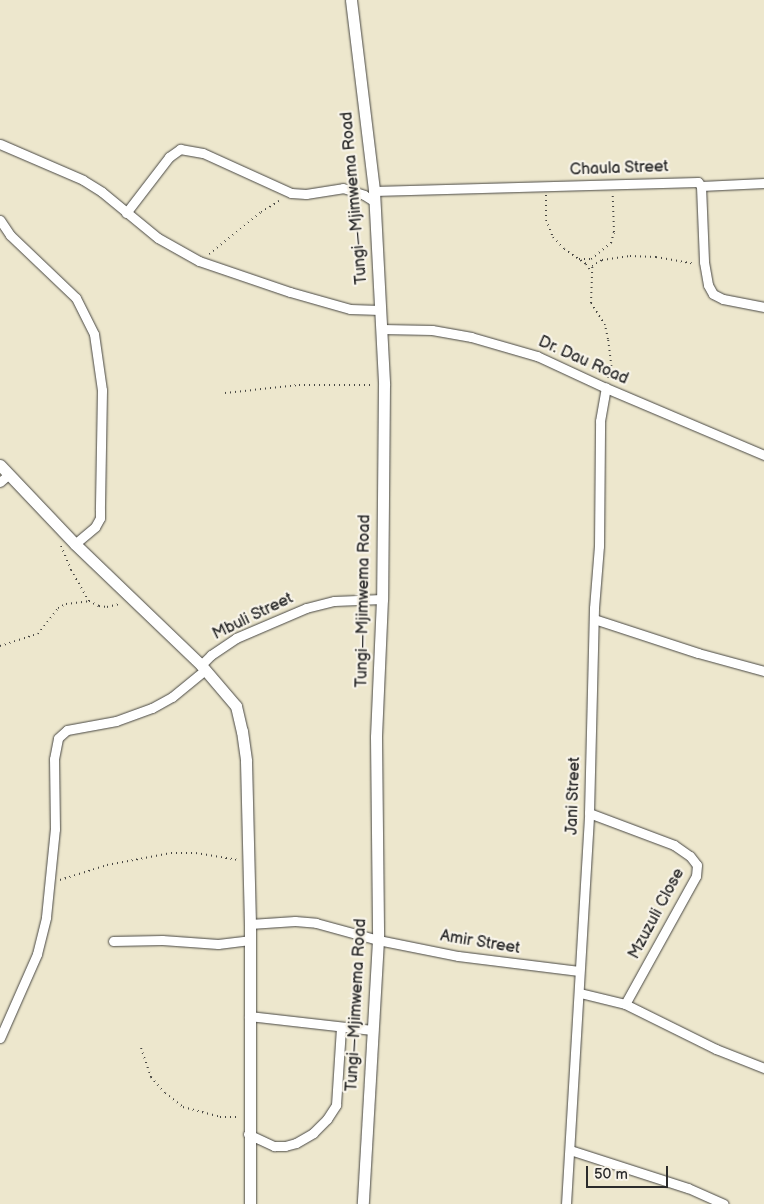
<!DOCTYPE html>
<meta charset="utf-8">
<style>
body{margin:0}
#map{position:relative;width:764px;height:1204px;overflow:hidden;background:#ede7cd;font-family:"Balsamiq Sans",sans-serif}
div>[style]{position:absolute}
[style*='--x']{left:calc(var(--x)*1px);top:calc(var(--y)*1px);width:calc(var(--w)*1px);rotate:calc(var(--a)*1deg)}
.path>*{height:2px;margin-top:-1px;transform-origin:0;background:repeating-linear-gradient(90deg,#484743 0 1px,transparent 0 5px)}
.roads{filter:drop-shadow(0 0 1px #484743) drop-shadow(0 0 1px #484743)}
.minor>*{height:9px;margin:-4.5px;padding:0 4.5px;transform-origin:4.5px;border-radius:4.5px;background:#fff}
.tertiary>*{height:11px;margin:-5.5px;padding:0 5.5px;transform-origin:5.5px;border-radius:5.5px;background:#fff}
span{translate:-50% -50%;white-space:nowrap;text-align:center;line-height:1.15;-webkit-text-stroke:4.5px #f7f3e8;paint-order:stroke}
.street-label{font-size:16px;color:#2b2b2b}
.scale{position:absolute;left:586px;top:1166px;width:82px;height:22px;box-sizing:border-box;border:2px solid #2b2b2b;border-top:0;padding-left:6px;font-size:15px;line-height:18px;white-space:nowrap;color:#2b2b2b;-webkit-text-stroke:4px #f7f3e8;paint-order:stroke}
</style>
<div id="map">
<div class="path">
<div style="--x:546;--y:195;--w:25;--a:90"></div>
<div style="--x:546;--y:220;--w:18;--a:68"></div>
<div style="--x:553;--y:237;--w:16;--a:47"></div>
<div style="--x:564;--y:249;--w:27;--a:34"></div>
<div style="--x:586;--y:264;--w:9;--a:54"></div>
<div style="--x:209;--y:254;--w:67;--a:-38.9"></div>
<div style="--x:261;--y:212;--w:23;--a:-31"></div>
<div style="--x:579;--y:259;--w:12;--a:0"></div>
<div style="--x:591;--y:259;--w:26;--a:-39"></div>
<div style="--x:611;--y:243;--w:11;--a:-75"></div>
<div style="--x:614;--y:232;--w:38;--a:-92"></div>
<div style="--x:608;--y:378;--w:8;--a:-60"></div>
<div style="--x:612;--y:371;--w:32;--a:-97"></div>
<div style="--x:608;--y:339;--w:14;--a:-102"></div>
<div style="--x:605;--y:325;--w:26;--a:-122"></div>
<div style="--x:591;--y:303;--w:37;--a:-88"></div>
<div style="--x:592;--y:266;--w:12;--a:-31"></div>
<div style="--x:602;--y:260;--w:28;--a:-8"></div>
<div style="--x:630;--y:256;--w:26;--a:2"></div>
<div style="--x:656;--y:257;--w:39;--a:10"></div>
<div style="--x:225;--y:393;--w:74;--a:-6.2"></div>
<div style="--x:299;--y:385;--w:73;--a:0"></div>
<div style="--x:61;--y:546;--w:26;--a:67"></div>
<div style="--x:71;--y:570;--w:36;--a:60"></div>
<div style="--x:0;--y:646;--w:40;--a:-18"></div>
<div style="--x:38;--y:634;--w:33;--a:-52"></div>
<div style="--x:58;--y:608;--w:9;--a:-27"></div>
<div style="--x:66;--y:604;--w:23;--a:-7"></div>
<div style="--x:89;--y:601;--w:11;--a:27"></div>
<div style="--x:99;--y:606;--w:8;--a:7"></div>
<div style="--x:107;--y:607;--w:13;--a:-13"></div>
<div style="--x:60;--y:880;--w:49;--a:-17.7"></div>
<div style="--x:107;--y:865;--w:65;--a:-10.6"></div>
<div style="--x:171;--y:853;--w:25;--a:0"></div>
<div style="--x:196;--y:853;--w:43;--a:9.5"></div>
<div style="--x:141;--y:1048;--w:31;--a:71"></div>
<div style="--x:151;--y:1077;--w:21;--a:49"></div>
<div style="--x:165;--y:1093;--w:23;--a:38"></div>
<div style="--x:183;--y:1107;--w:38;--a:15"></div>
<div style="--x:220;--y:1117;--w:19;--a:0"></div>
</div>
<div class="roads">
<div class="minor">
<div style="--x:0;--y:144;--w:90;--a:23.4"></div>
<div style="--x:83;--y:180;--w:22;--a:32"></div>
<div style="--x:102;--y:192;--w:72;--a:39.4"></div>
<div style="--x:158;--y:238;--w:47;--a:29.3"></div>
<div style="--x:199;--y:261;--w:96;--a:18.8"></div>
<div style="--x:290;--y:292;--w:62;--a:15.8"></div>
<div style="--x:350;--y:309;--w:30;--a:2"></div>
<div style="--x:701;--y:186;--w:63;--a:-2.7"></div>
<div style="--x:374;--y:191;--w:324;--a:-1.6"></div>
<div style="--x:698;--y:182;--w:5;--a:53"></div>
<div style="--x:701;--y:186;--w:76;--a:87.7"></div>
<div style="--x:704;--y:262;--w:23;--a:80"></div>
<div style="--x:708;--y:285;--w:10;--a:61"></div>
<div style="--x:713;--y:294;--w:11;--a:27"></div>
<div style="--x:723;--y:299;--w:42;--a:11"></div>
<div style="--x:126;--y:213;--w:71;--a:-52.5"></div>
<div style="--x:169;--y:157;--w:14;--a:-36"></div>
<div style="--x:180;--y:149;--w:23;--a:10"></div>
<div style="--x:203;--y:153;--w:97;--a:24.4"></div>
<div style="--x:291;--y:193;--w:15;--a:4"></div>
<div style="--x:306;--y:194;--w:37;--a:-9"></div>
<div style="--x:343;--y:188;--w:22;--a:18"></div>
<div style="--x:364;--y:195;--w:13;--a:32"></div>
<div style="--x:0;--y:220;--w:18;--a:56"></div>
<div style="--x:10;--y:235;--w:91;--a:43.7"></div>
<div style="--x:76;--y:298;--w:40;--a:63.4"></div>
<div style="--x:94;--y:334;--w:57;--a:81.9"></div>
<div style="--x:102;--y:390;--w:120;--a:91"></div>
<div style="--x:100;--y:510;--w:8;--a:90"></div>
<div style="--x:100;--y:518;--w:10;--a:119"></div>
<div style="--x:95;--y:527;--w:26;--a:140"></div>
<div style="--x:382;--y:329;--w:50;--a:1.1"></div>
<div style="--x:432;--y:330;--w:40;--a:10"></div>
<div style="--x:471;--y:337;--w:69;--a:16.1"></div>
<div style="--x:537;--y:356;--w:76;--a:24.9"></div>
<div style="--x:606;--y:388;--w:172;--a:23"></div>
<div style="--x:0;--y:482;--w:12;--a:-42"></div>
<div style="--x:594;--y:619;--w:109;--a:18.1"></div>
<div style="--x:698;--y:653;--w:68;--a:15.3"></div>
<div style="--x:201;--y:665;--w:14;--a:-45"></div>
<div style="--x:211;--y:655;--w:30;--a:-34"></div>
<div style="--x:236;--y:638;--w:76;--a:-23.2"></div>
<div style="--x:306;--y:608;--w:29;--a:-14"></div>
<div style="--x:334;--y:601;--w:48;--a:-2.4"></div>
<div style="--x:589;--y:813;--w:91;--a:20.6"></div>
<div style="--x:674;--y:845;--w:19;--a:35"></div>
<div style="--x:690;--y:856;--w:11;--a:52"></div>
<div style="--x:697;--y:865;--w:11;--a:95"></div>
<div style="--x:696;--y:876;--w:146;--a:119"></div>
<div style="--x:250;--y:924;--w:45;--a:-3.8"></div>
<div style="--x:295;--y:921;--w:21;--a:5"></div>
<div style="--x:316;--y:923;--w:64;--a:15.3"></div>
<div style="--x:378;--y:940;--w:82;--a:11.3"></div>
<div style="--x:458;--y:956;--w:122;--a:7.1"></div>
<div style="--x:113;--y:941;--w:49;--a:-1.2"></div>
<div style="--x:162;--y:940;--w:56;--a:4.1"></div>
<div style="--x:218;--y:944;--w:32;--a:-7"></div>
<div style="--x:580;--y:993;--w:46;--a:13.7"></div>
<div style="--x:625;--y:1004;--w:102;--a:26.3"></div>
<div style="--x:716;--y:1049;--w:52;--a:21.6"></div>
<div style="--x:249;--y:1016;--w:124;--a:6.5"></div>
<div style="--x:0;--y:1038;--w:92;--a:-66.2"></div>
<div style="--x:37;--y:954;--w:38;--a:-76"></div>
<div style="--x:46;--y:917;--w:88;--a:-84.2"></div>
<div style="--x:55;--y:829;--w:70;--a:-90.8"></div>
<div style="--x:54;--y:759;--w:21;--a:-79"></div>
<div style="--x:58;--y:738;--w:12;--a:-42"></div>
<div style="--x:67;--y:730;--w:50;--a:-10.4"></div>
<div style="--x:116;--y:721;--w:38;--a:-20"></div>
<div style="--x:152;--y:708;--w:23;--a:-29"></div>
<div style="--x:172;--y:697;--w:43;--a:-39.3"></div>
<div style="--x:248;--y:1134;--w:29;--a:25"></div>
<div style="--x:274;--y:1146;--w:11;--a:0"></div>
<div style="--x:285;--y:1146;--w:11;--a:-15"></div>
<div style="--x:296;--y:1143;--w:20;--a:-30"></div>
<div style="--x:313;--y:1133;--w:20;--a:-45"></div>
<div style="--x:327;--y:1119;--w:17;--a:-57"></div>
<div style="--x:336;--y:1105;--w:77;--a:-86.3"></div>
<div style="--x:570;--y:1150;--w:124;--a:17.9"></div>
<div style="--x:688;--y:1188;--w:39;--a:24"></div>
<div style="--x:566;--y:1204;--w:392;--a:-86.6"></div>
<div style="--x:589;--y:813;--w:205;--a:-88.6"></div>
<div style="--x:594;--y:608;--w:62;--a:-85.4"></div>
<div style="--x:599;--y:546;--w:125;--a:-89.5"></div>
<div style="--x:600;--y:421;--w:34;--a:-80"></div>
</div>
<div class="tertiary">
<div style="--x:351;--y:0;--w:192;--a:83.1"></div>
<div style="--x:374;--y:191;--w:194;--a:87"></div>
<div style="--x:384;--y:385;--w:214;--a:90.5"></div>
<div style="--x:382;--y:599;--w:138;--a:92.5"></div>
<div style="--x:376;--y:737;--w:203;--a:89.4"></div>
<div style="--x:378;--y:940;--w:264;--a:93.3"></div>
<div style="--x:0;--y:465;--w:109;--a:46.5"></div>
<div style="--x:75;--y:544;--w:175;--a:43.8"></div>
<div style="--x:201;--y:665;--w:54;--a:49.5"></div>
<div style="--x:236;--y:706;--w:26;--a:77"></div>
<div style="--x:242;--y:731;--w:30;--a:82"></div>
<div style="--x:246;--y:761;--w:163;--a:88.6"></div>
<div style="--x:250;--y:924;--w:280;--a:90"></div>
</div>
</div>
<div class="street-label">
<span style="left:619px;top:169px;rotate:-2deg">Chaula Street</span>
<span style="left:355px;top:198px;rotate:-95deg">Tungi—Mjimwema Road</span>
<span style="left:583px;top:361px;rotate:24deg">Dr. Dau Road</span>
<span style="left:364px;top:601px;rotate:-89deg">Tungi—Mjimwema Road</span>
<span style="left:253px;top:617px;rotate:-26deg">Mbuli Street</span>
<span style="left:574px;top:796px;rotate:-88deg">Jani Street</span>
<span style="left:657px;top:914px;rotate:-62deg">Mzuzuli Close</span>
<span style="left:480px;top:943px;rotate:9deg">Amir Street</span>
<span style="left:357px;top:1005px;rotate:-87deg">Tungi—Mjimwema Road</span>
</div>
<div class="scale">50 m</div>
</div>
